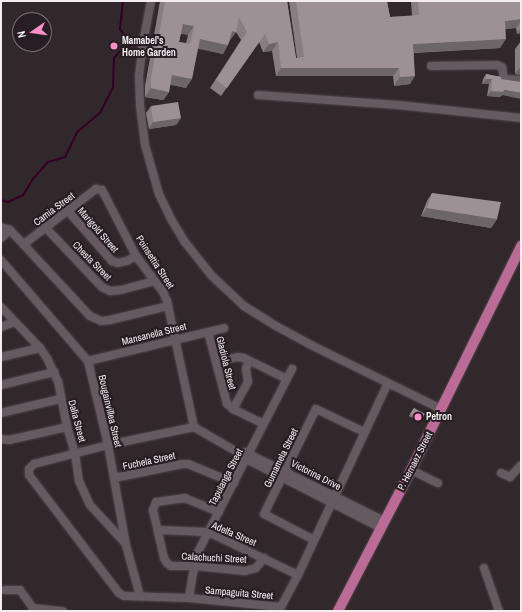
<!DOCTYPE html>
<style>
body{margin:0}
#map{position:relative;width:522px;height:612px;overflow:hidden;background:#30282b;font-family:"Archivo Narrow",sans-serif}
div>[style]{position:absolute}
[style*='--x']{left:calc(var(--x)*1px);top:calc(var(--y)*1px);width:calc(var(--w)*1px);rotate:calc(var(--a)*1deg)}
.stream>*{height:2px;margin:-1px;padding:0 1px;transform-origin:1px;border-radius:1px;background:#350020}
.roads{filter:drop-shadow(0 0 1px #4d4649) drop-shadow(0 0 1px #4d4649)}
.minor>*{height:8px;margin:-4px;padding:0 4px;transform-origin:4px;border-radius:4px;background:#645a5f}
.major>*{height:10px;margin:-5px;padding:0 5px;transform-origin:5px;border-radius:5px;background:#bb6b96}
.wall>*{inset:0;background:#867e81}
.shaded-wall>*{inset:0;background:#6d6669}
.building>*{inset:0;background:#9c9296}
.dots>*{width:11px;height:11px;translate:-50% -50%;box-sizing:border-box;border:2px solid #261e22;border-radius:50%}
span{translate:-50% -50%;white-space:nowrap;text-align:center;line-height:1.15;-webkit-text-stroke:4px #261e22;paint-order:stroke}
.poi-label{font-size:10px;color:#f3edf0;font-weight:700}
.left{translate:0 -50%;text-align:left}
.street-label{font-size:10px;color:#f3edf0}
.frame{position:absolute;inset:0;border:2px solid #f3edf0;pointer-events:none}
.north{position:absolute;left:12px;top:12px;width:40px;height:40px;box-sizing:border-box;background:#261e22;border:1px solid #787174;border-radius:50%;rotate:257deg;font-size:11px;font-weight:700;line-height:16px;text-align:center;color:#f3edf0}
.north::after{content:'';display:block;margin:auto;width:14px;height:18px;background:#fa8fc7;clip-path:polygon(50% 0,100% 100%,50% 72%,0 100%)}
</style>
<div id="map">
<div class="stream">
<div style="--x:1;--y:200;--w:7;--a:16"></div>
<div style="--x:8;--y:202;--w:17;--a:-25"></div>
<div style="--x:23;--y:195;--w:19;--a:-58"></div>
<div style="--x:33;--y:179;--w:23;--a:-49"></div>
<div style="--x:48;--y:162;--w:18;--a:-16"></div>
<div style="--x:65;--y:157;--w:28;--a:-64"></div>
<div style="--x:77;--y:132;--w:30;--a:-40"></div>
<div style="--x:100;--y:113;--w:29;--a:-63"></div>
<div style="--x:113;--y:87;--w:29;--a:-88"></div>
<div style="--x:114;--y:58;--w:12;--a:-48"></div>
<div style="--x:122;--y:49;--w:11;--a:-22"></div>
<div style="--x:132;--y:45;--w:20;--a:-127"></div>
<div style="--x:120;--y:29;--w:28;--a:-84"></div>
</div>
<div class="roads">
<div class="minor">
<div style="--x:151;--y:1;--w:43;--a:100.8"></div>
<div style="--x:143;--y:43;--w:33;--a:97"></div>
<div style="--x:139;--y:76;--w:29;--a:88"></div>
<div style="--x:140;--y:105;--w:40;--a:82.9"></div>
<div style="--x:145;--y:145;--w:51;--a:74.1"></div>
<div style="--x:159;--y:194;--w:28;--a:64"></div>
<div style="--x:171;--y:219;--w:27;--a:59"></div>
<div style="--x:185;--y:242;--w:42;--a:51.8"></div>
<div style="--x:211;--y:275;--w:45;--a:43.2"></div>
<div style="--x:244;--y:306;--w:38;--a:32"></div>
<div style="--x:276;--y:326;--w:42;--a:28.4"></div>
<div style="--x:313;--y:346;--w:143;--a:26.2"></div>
<div style="--x:431;--y:66;--w:66;--a:-0.9"></div>
<div style="--x:497;--y:65;--w:5;--a:22"></div>
<div style="--x:502;--y:67;--w:12;--a:81"></div>
<div style="--x:504;--y:79;--w:17;--a:3"></div>
<div style="--x:258;--y:95;--w:140;--a:4.1"></div>
<div style="--x:398;--y:105;--w:124;--a:6"></div>
<div style="--x:68;--y:211;--w:67;--a:48.7"></div>
<div style="--x:112;--y:261;--w:6;--a:18"></div>
<div style="--x:118;--y:263;--w:9;--a:-13"></div>
<div style="--x:127;--y:261;--w:10;--a:-29"></div>
<div style="--x:1;--y:227;--w:9;--a:18"></div>
<div style="--x:10;--y:230;--w:117;--a:47.1"></div>
<div style="--x:90;--y:316;--w:12;--a:24"></div>
<div style="--x:101;--y:321;--w:9;--a:-6"></div>
<div style="--x:110;--y:320;--w:60;--a:-13.6"></div>
<div style="--x:45;--y:227;--w:83;--a:46.5"></div>
<div style="--x:102;--y:287;--w:9;--a:27"></div>
<div style="--x:110;--y:291;--w:11;--a:-5"></div>
<div style="--x:121;--y:290;--w:35;--a:-15"></div>
<div style="--x:1;--y:238;--w:12;--a:-42"></div>
<div style="--x:24;--y:244;--w:91;--a:-37.4"></div>
<div style="--x:96;--y:189;--w:6;--a:9"></div>
<div style="--x:102;--y:190;--w:74;--a:62.7"></div>
<div style="--x:136;--y:256;--w:45;--a:53.1"></div>
<div style="--x:163;--y:292;--w:10;--a:66"></div>
<div style="--x:167;--y:301;--w:129;--a:77.9"></div>
<div style="--x:1;--y:260;--w:133;--a:49.3"></div>
<div style="--x:88;--y:361;--w:86;--a:76.6"></div>
<div style="--x:108;--y:445;--w:102;--a:79.8"></div>
<div style="--x:126;--y:545;--w:53;--a:74.6"></div>
<div style="--x:1;--y:307;--w:57;--a:46.4"></div>
<div style="--x:40;--y:348;--w:14;--a:56"></div>
<div style="--x:48;--y:360;--w:23;--a:65"></div>
<div style="--x:58;--y:381;--w:47;--a:78.9"></div>
<div style="--x:67;--y:427;--w:27;--a:73"></div>
<div style="--x:75;--y:453;--w:28;--a:82"></div>
<div style="--x:79;--y:481;--w:12;--a:66"></div>
<div style="--x:84;--y:492;--w:14;--a:65"></div>
<div style="--x:90;--y:505;--w:53;--a:47.3"></div>
<div style="--x:1;--y:327;--w:14;--a:-21"></div>
<div style="--x:208;--y:332;--w:74;--a:75.2"></div>
<div style="--x:227;--y:404;--w:8;--a:40"></div>
<div style="--x:233;--y:409;--w:34;--a:26"></div>
<div style="--x:1;--y:357;--w:40;--a:-13"></div>
<div style="--x:88;--y:361;--w:140;--a:-13.6"></div>
<div style="--x:216;--y:361;--w:22;--a:-10"></div>
<div style="--x:238;--y:357;--w:6;--a:9"></div>
<div style="--x:244;--y:358;--w:48;--a:26"></div>
<div style="--x:1;--y:385;--w:55;--a:-13.8"></div>
<div style="--x:233;--y:409;--w:31;--a:-61"></div>
<div style="--x:248;--y:382;--w:13;--a:-99"></div>
<div style="--x:246;--y:369;--w:9;--a:-72"></div>
<div style="--x:1;--y:413;--w:61;--a:-13.3"></div>
<div style="--x:194;--y:427;--w:88;--a:168.2"></div>
<div style="--x:108;--y:445;--w:76;--a:165.6"></div>
<div style="--x:34;--y:464;--w:7;--a:135"></div>
<div style="--x:29;--y:469;--w:6;--a:90"></div>
<div style="--x:29;--y:475;--w:148;--a:52.7"></div>
<div style="--x:119;--y:593;--w:6;--a:31"></div>
<div style="--x:124;--y:596;--w:65;--a:1.8"></div>
<div style="--x:189;--y:598;--w:92;--a:5.6"></div>
<div style="--x:281;--y:607;--w:36;--a:-62"></div>
<div style="--x:298;--y:575;--w:212;--a:-64.9"></div>
<div style="--x:194;--y:427;--w:50;--a:30.2"></div>
<div style="--x:237;--y:452;--w:11;--a:38"></div>
<div style="--x:246;--y:459;--w:152;--a:27.1"></div>
<div style="--x:1;--y:439;--w:8;--a:7"></div>
<div style="--x:9;--y:440;--w:59;--a:-12.6"></div>
<div style="--x:245;--y:452;--w:155;--a:26.4"></div>
<div style="--x:411;--y:470;--w:30;--a:26"></div>
<div style="--x:501;--y:473;--w:10;--a:24"></div>
<div style="--x:510;--y:477;--w:16;--a:-47"></div>
<div style="--x:114;--y:478;--w:70;--a:-11.5"></div>
<div style="--x:183;--y:464;--w:5;--a:0"></div>
<div style="--x:188;--y:464;--w:50;--a:22.4"></div>
<div style="--x:219;--y:512;--w:37;--a:-158"></div>
<div style="--x:185;--y:498;--w:29;--a:172"></div>
<div style="--x:156;--y:502;--w:9;--a:111"></div>
<div style="--x:153;--y:510;--w:49;--a:77.1"></div>
<div style="--x:164;--y:558;--w:6;--a:59"></div>
<div style="--x:167;--y:563;--w:5;--a:37"></div>
<div style="--x:171;--y:566;--w:23;--a:0"></div>
<div style="--x:194;--y:566;--w:51;--a:5.6"></div>
<div style="--x:245;--y:571;--w:11;--a:-15"></div>
<div style="--x:256;--y:568;--w:13;--a:-51"></div>
<div style="--x:159;--y:530;--w:49;--a:2.3"></div>
<div style="--x:208;--y:532;--w:100;--a:25.5"></div>
<div style="--x:314;--y:540;--w:56;--a:-152.5"></div>
<div style="--x:264;--y:514;--w:117;--a:-63.7"></div>
<div style="--x:316;--y:409;--w:53;--a:25.6"></div>
<div style="--x:484;--y:568;--w:46;--a:70.8"></div>
<div style="--x:5;--y:590;--w:15;--a:0"></div>
<div style="--x:20;--y:590;--w:22;--a:54"></div>
<div style="--x:33;--y:608;--w:30;--a:6"></div>
<div style="--x:189;--y:598;--w:20;--a:-81"></div>
<div style="--x:192;--y:578;--w:27;--a:-77"></div>
<div style="--x:198;--y:552;--w:206;--a:-62.8"></div>
</div>
<div class="major">
<div style="--x:338;--y:611;--w:159;--a:-62.6"></div>
<div style="--x:411;--y:470;--w:250;--a:-63.8"></div>
</div>
</div>
<div class="wall">
<div style="clip-path:polygon(evenodd,160px 1px,287px 1px,296px 58px,297px 58px,289px 1px,387px 1px,390px 17px,412px 16px,411px 2px,412px 1px,521px 1px,521px 33px,517px 34px,516px 28px,505px 29px,500px 48px,414px 53px,410px 84px,394px 86px,393px 76px,276px 76px,272px 51px,263px 52px,259px 42px,221px 96px,210px 88px,241px 40px,236px 32px,230px 40px,223px 54px,198px 48px,186px 88px,170px 84px,169px 92px,163px 100px,145px 97px,145px 86px,160px 1px,181px 33px,188px 35px,186px 43px,179px 42px,181px 33px)"></div>
<div style="clip-path:polygon(521px 41px,521px 75px,515px 74px,515px 49px)"></div>
<div style="clip-path:polygon(486px 74px,501px 77px,502px 95px,500px 97px,487px 96px,489px 84px,482px 84px,483px 79px)"></div>
<div style="clip-path:polygon(151px 106px,181px 118px,176px 125px,149px 129px,146px 113px)"></div>
<div style="clip-path:polygon(432px 193px,497px 219px,491px 228px,421px 216px,427px 201px)"></div>
<div style="clip-path:polygon(414px 408px,421px 420px,420px 422px,409px 416px)"></div>
</div>
<div class="shaded-wall">
<div style="clip-path:polygon(521px 19px,521px 21px,516px 28px,499px 29px,505px 21px)"></div>
<div style="clip-path:polygon(183px 24px,194px 26px,188px 35px,177px 33px)"></div>
<div style="clip-path:polygon(521px 28px,521px 33px,517px 34px)"></div>
<div style="clip-path:polygon(232px 31px,236px 32px,230px 40px,226px 39px)"></div>
<div style="clip-path:polygon(200px 39px,228px 45px,223px 54px,194px 48px)"></div>
<div style="clip-path:polygon(506px 39px,500px 48px,407px 53px,413px 44px)"></div>
<div style="clip-path:polygon(278px 42px,272px 51px,263px 52px,269px 44px)"></div>
<div style="clip-path:polygon(521px 66px,521px 75px,515px 74px)"></div>
<div style="clip-path:polygon(281px 68px,399px 68px,393px 76px,276px 76px)"></div>
<div style="clip-path:polygon(172px 75px,192px 79px,186px 88px,166px 84px)"></div>
<div style="clip-path:polygon(415px 76px,410px 84px,394px 86px,400px 77px)"></div>
<div style="clip-path:polygon(486px 79px,492px 79px,489px 84px,482px 84px)"></div>
<div style="clip-path:polygon(151px 88px,169px 92px,163px 100px,145px 97px)"></div>
<div style="clip-path:polygon(504px 90px,521px 93px,521px 99px,502px 95px,500px 97px,487px 96px,491px 91px)"></div>
<div style="clip-path:polygon(181px 118px,176px 125px,149px 129px,153px 122px)"></div>
<div style="clip-path:polygon(427px 208px,497px 219px,491px 228px,421px 216px)"></div>
</div>
<div class="building">
<div style="clip-path:polygon(evenodd,165px 1px,287px 1px,296px 58px,304px 57px,296px 1px,387px 1px,390px 17px,419px 15px,418px 1px,521px 1px,521px 19px,505px 21px,506px 39px,413px 44px,415px 76px,400px 77px,399px 68px,281px 68px,278px 42px,269px 44px,265px 34px,227px 88px,216px 80px,247px 32px,239px 17px,236px 32px,232px 31px,228px 45px,200px 39px,192px 79px,172px 75px,169px 92px,151px 88px,151px 78px,165px 1px,183px 24px,194px 26px,190px 44px,179px 42px,183px 24px)"></div>
<div style="clip-path:polygon(486px 74px,501px 77px,501px 79px,521px 82px,521px 93px,504px 90px,503px 92px,491px 91px,492px 79px,486px 79px)"></div>
<div style="clip-path:polygon(178px 102px,181px 118px,153px 122px,151px 106px)"></div>
<div style="clip-path:polygon(432px 193px,501px 202px,497px 219px,427px 208px)"></div>
<div style="clip-path:polygon(414px 408px,425px 414px,421px 420px,410px 414px)"></div>
</div>
<div class="dots">
<div style="left:114px;top:46px;background:#fa8fc7"></div>
<div style="left:418px;top:417px;background:#fa8fc7"></div>
</div>
<div class="poi-label">
<span class="left" style="left:122px;top:46px">Mamabel's<br>Home Garden</span>
<span class="left" style="left:426px;top:417px">Petron</span>
</div>
<div class="street-label">
<span style="left:54px;top:209px;rotate:-37deg">Camia Street</span>
<span style="left:98px;top:230px;rotate:49deg">Marigold Street</span>
<span style="left:92px;top:261px;rotate:45deg">Chesta Street</span>
<span style="left:155px;top:262px;rotate:57deg">Poinsettia Street</span>
<span style="left:154px;top:334px;rotate:-14deg">Mansanella Street</span>
<span style="left:226px;top:363px;rotate:76deg">Gladiola Street</span>
<span style="left:110px;top:411px;rotate:77deg">Bougainvillea Street</span>
<span style="left:77px;top:421px;rotate:75deg">Dalia Street</span>
<span style="left:281px;top:458px;rotate:-64deg">Gumamela Street</span>
<span style="left:149px;top:461px;rotate:-12deg">Fuchela Street</span>
<span style="left:415px;top:461px;rotate:-63deg">P. Hernaez Street</span>
<span style="left:316px;top:475px;rotate:27deg">Victorina Drive</span>
<span style="left:226px;top:477px;rotate:-63deg">Tapulanga Street</span>
<span style="left:234px;top:534px;rotate:23deg">Adelfa Street</span>
<span style="left:214px;top:558px;rotate:3deg">Calachuchi Street</span>
<span style="left:239px;top:593px;rotate:5deg">Sampaguita Street</span>
</div>
<div class="frame"></div>
<div class="north">N</div>
</div>
